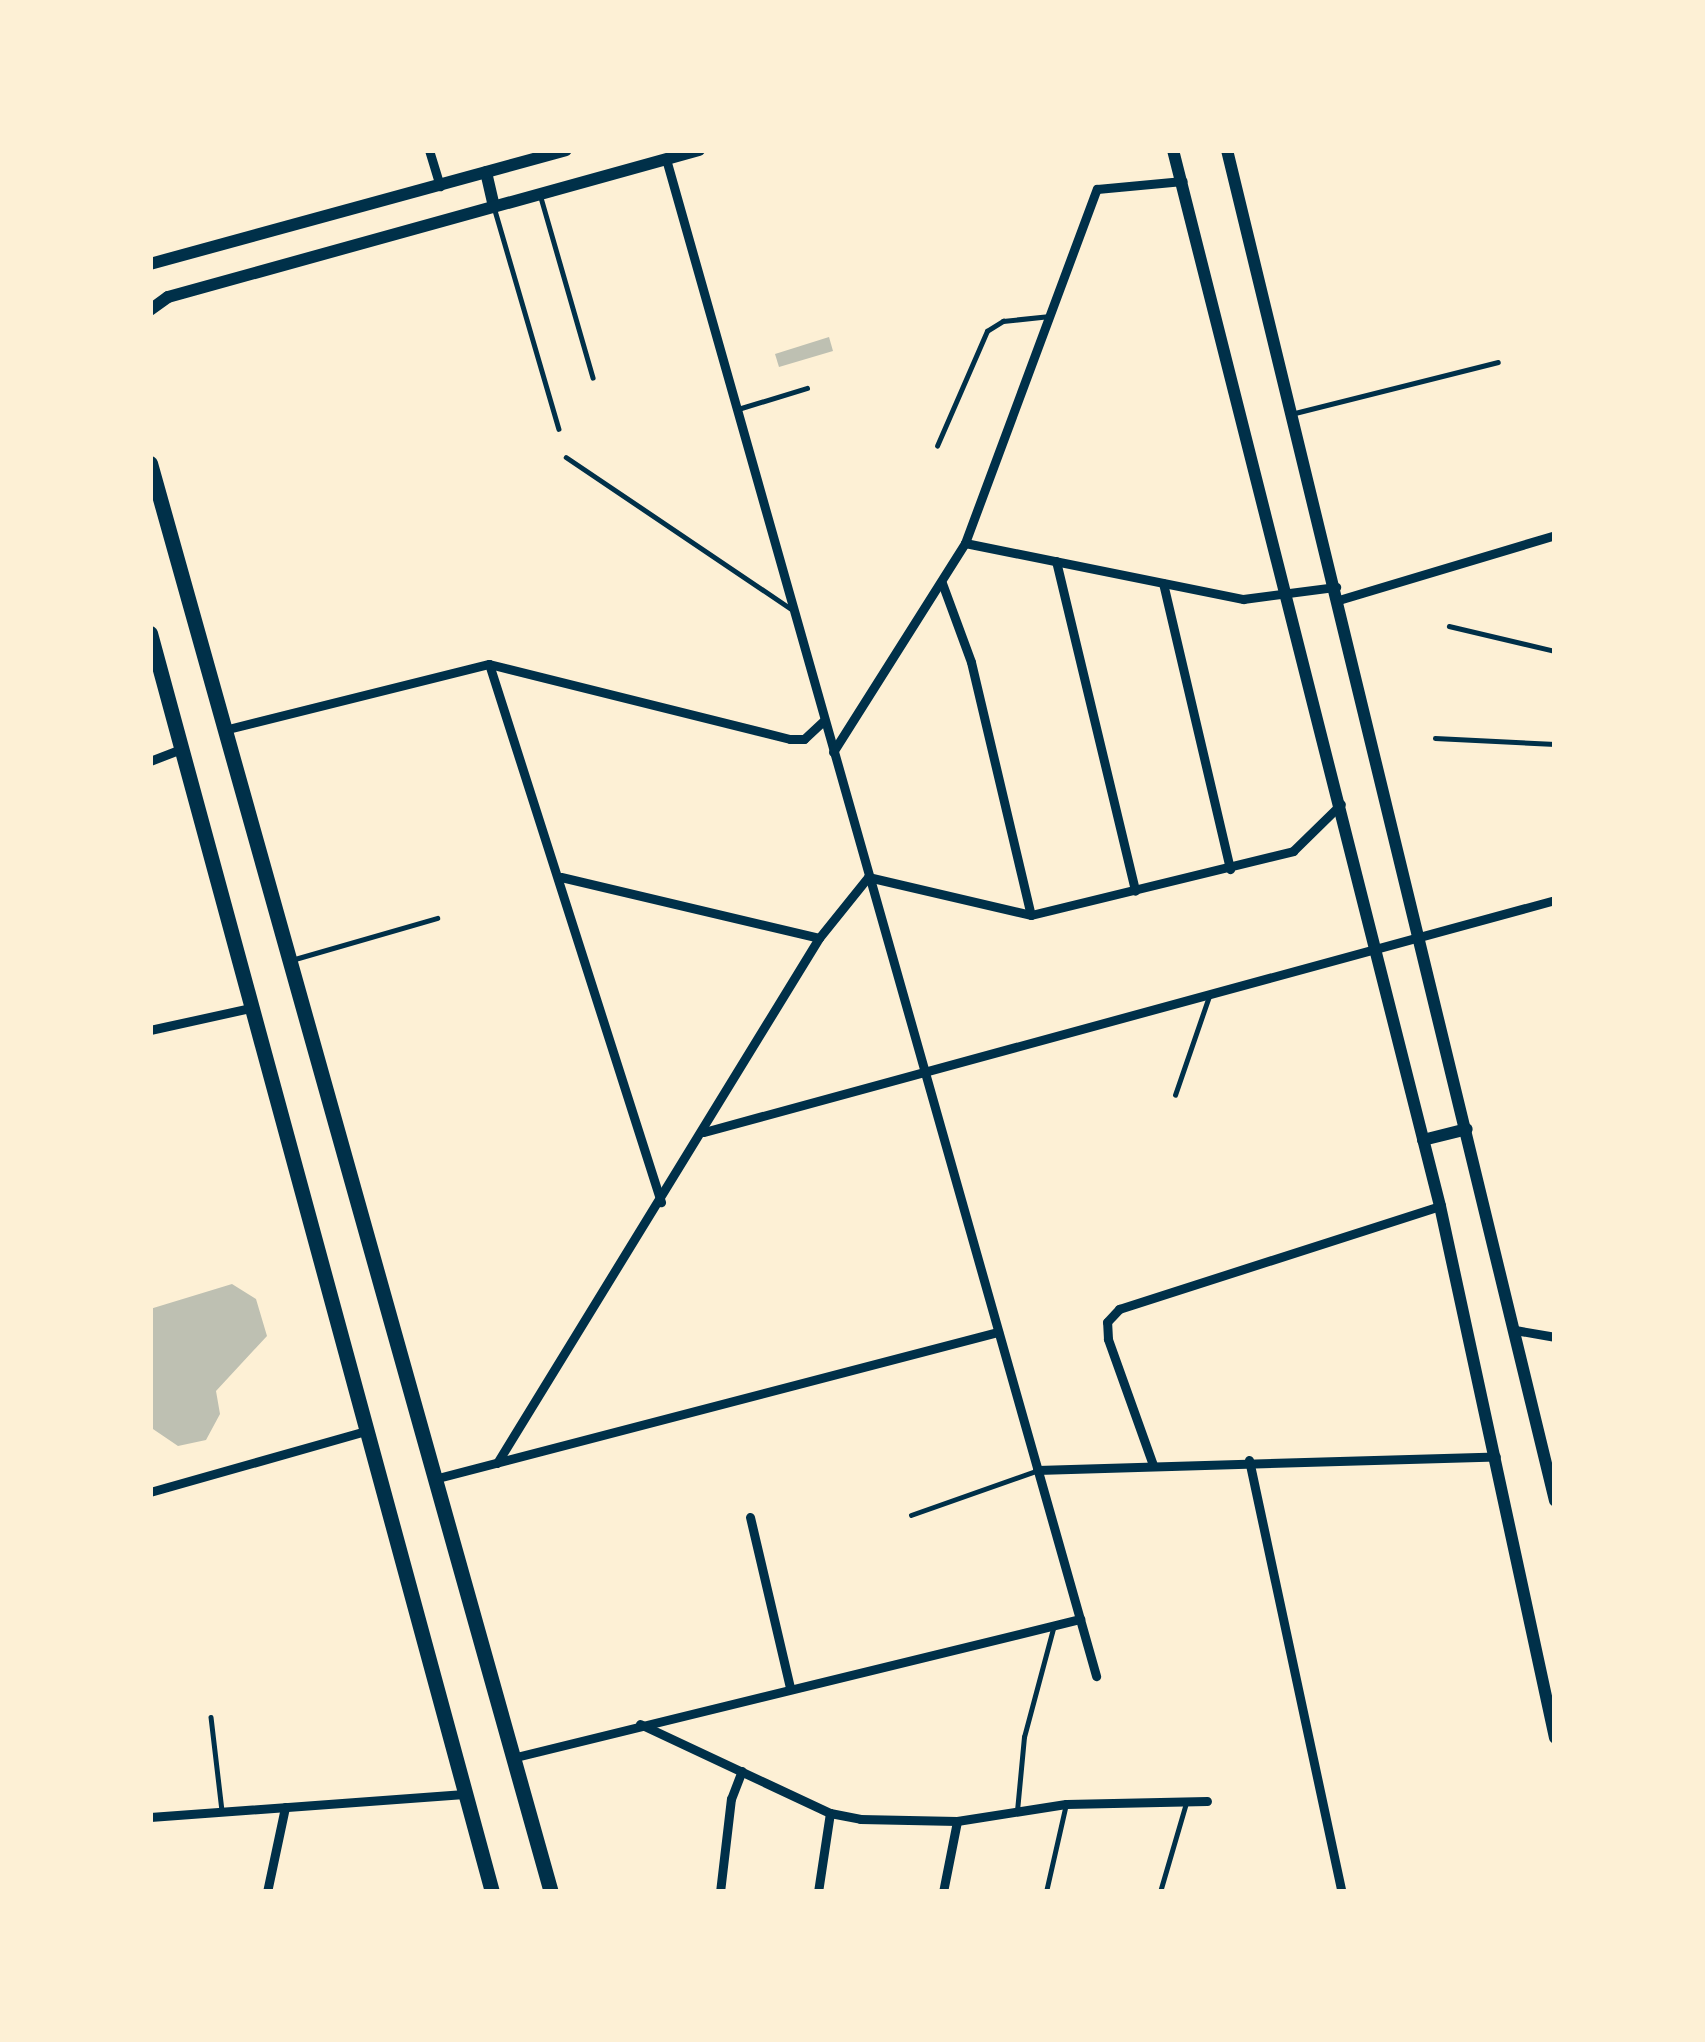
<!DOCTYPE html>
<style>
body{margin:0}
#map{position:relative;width:1705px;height:2042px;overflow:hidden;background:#fdf0d5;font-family:"PT Sans Narrow",sans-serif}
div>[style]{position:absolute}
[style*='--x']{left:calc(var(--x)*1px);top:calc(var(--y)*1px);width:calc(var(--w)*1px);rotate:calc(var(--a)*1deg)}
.building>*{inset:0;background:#bec0b2}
.service>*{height:4.5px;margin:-2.25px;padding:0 2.25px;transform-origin:2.25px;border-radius:2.25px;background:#003049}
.minor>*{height:9px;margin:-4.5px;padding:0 4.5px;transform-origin:4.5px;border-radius:4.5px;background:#003049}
.tertiary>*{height:12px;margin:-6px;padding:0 6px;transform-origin:6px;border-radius:6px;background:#003049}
.primary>*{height:15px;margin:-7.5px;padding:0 7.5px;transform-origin:7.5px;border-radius:7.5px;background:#003049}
span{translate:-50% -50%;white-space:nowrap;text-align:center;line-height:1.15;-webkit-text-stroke:9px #fdf0d5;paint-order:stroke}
.frame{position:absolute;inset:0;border:153px solid #fdf0d5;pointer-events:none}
</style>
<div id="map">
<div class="building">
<div style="clip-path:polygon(829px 337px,833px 351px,779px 367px,775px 354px)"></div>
<div style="clip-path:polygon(232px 1284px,256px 1299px,267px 1336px,216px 1391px,220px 1414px,206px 1440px,178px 1446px,150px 1427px,150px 1309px)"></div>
</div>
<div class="service">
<div style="--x:540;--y:194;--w:191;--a:73.9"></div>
<div style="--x:494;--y:207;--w:231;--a:73.7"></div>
<div style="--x:738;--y:409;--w:72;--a:-16.9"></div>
<div style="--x:1295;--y:413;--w:209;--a:-14.1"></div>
<div style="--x:937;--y:446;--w:125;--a:-66.5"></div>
<div style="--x:987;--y:331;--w:19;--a:-32"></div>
<div style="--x:1003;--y:321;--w:47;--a:-6.1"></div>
<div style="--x:566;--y:457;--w:270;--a:34"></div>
<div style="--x:1449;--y:626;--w:109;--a:13.3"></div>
<div style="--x:1435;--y:738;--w:120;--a:2.9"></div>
<div style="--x:295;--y:959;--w:148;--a:-16.1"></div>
<div style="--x:1175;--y:1095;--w:105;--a:-71"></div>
<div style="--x:911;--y:1515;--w:133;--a:-19.4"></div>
<div style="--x:211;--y:1717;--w:95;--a:83.3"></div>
<div style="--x:1017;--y:1811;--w:74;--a:-84.6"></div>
<div style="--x:1024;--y:1737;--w:112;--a:-75"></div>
<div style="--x:1046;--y:1892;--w:90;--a:-77.2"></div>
<div style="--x:1160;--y:1892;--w:93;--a:-73.7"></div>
</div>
<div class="minor">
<div style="--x:429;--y:150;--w:38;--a:73"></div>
<div style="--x:666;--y:159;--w:1577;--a:74.17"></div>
<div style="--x:965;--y:543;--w:284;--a:11.4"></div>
<div style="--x:1243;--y:599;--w:94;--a:-7.4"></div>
<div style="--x:1056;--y:561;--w:339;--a:76.5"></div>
<div style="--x:942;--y:583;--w:84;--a:69.8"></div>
<div style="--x:971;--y:662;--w:260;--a:76.7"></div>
<div style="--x:1163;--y:583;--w:294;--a:76.8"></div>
<div style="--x:1342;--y:599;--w:222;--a:-16.7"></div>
<div style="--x:489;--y:664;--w:565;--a:72.27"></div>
<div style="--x:228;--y:729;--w:269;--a:-14"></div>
<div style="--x:489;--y:664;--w:310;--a:14"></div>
<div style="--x:790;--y:739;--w:14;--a:0"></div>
<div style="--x:804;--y:739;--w:26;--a:-43"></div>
<div style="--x:833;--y:752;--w:247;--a:-57.7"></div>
<div style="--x:965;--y:543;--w:378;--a:-69.6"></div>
<div style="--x:1097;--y:189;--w:86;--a:-5.3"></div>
<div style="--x:150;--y:761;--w:34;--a:-21"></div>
<div style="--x:561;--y:877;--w:265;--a:13.3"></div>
<div style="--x:150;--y:1030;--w:102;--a:-12.4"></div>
<div style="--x:704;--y:1132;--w:882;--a:-15.25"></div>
<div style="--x:1515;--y:1330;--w:41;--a:9.9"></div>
<div style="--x:1249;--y:1460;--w:442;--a:77.9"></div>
<div style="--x:497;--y:1463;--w:616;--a:-58.48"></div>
<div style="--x:819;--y:938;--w:78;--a:-51.2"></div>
<div style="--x:868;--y:877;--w:167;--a:13.1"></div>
<div style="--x:1031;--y:915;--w:270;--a:-13.7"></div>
<div style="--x:1293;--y:851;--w:67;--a:-44.4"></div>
<div style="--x:1153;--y:1465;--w:134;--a:-109.7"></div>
<div style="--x:1108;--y:1339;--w:17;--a:-93"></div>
<div style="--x:1107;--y:1322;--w:18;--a:-47"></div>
<div style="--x:1119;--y:1309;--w:337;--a:-17.8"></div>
<div style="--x:1037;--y:1470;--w:459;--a:-1.7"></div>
<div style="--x:434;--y:1479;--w:583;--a:-14.61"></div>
<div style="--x:150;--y:1492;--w:224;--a:-15.8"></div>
<div style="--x:750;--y:1517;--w:176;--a:76.8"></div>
<div style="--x:640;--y:1724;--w:210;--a:25.1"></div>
<div style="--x:830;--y:1813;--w:31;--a:11"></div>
<div style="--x:860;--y:1819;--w:97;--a:1.2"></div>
<div style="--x:957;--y:1821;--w:110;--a:-8.9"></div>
<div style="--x:1066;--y:1804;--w:141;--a:-1.2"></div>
<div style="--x:516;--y:1757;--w:581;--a:-13.75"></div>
<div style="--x:150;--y:1817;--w:315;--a:-4.2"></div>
<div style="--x:267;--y:1892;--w:87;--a:-78"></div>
<div style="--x:720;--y:1892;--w:94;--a:-83.3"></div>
<div style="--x:731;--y:1799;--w:30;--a:-69"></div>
<div style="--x:818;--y:1892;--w:80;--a:-81.4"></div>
<div style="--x:943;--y:1892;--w:72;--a:-78.8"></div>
</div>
<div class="tertiary">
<div style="--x:1173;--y:150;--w:1089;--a:75.81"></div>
<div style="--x:1440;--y:1206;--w:544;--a:77.8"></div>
<div style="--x:1227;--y:150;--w:1390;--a:76.35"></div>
<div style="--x:486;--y:172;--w:36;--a:77"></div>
<div style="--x:150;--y:264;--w:431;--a:-15.3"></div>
<div style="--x:150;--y:310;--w:22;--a:-36"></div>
<div style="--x:168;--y:297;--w:551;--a:-15.47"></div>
<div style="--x:1423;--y:1140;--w:45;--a:-14"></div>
</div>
<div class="primary">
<div style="--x:150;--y:463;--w:1484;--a:74.33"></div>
<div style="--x:150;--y:633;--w:1305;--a:74.8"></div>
</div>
<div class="frame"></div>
</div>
